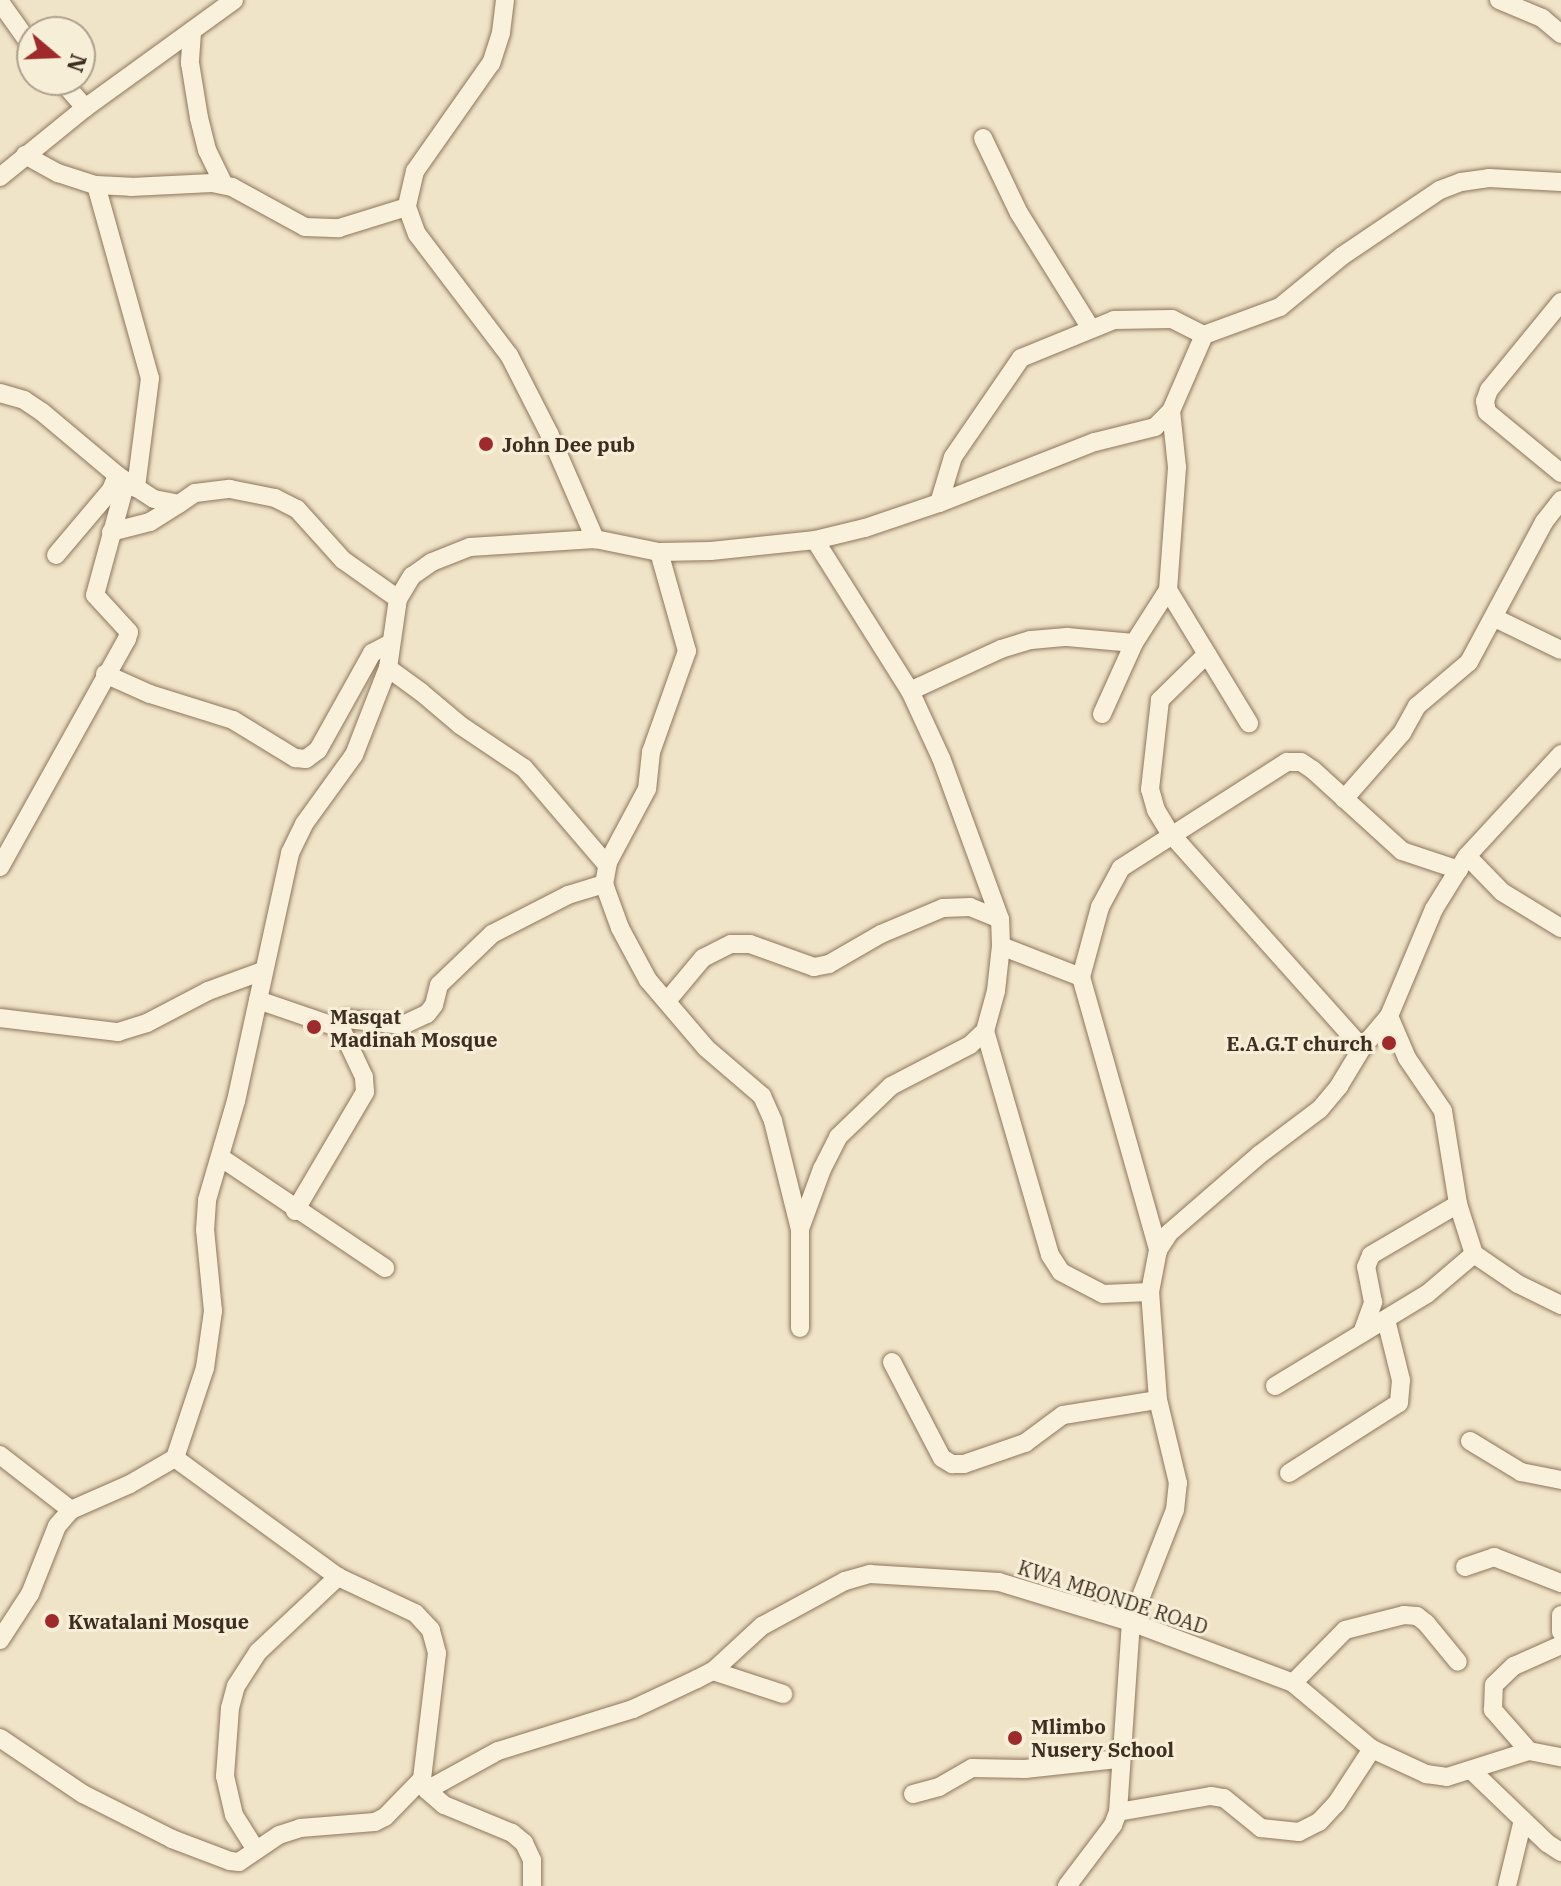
<!DOCTYPE html>
<style>
body{margin:0}
#map{position:relative;width:1561px;height:1886px;overflow:hidden;background:#f0e4c8;font-family:"IBM Plex Serif",serif}
div>[style]{position:absolute}
[style*='--x']{left:calc(var(--x)*1px);top:calc(var(--y)*1px);width:calc(var(--w)*1px);rotate:calc(var(--a)*1deg)}
.roads{filter:drop-shadow(0 0 2px #8d765c) drop-shadow(0 0 2px #8d765c)}
.minor>*{height:18px;margin:-9px;padding:0 9px;transform-origin:9px;border-radius:9px;background:#faf1dc}
.dots>*{width:22px;height:22px;translate:-50% -50%;box-sizing:border-box;border:4px solid #f7eed8;border-radius:50%}
span{translate:-50% -50%;white-space:nowrap;text-align:center;line-height:1.15;-webkit-text-stroke:6px #f7eed8;paint-order:stroke}
.poi-label{font-size:20px;color:#3d2e20;font-weight:700}
.left{translate:0 -50%;text-align:left}
.right{translate:-100% -50%;text-align:right}
.street-label{font-size:20px;color:#3d2e20}
.north{position:absolute;left:16px;top:16px;width:80px;height:80px;box-sizing:border-box;background:#f7eed8;border:2px solid #ada18e;border-radius:50%;rotate:109deg;font-size:22px;font-weight:700;line-height:32px;text-align:center;color:#3d2e20}
.north::after{content:'';display:block;margin:auto;width:28px;height:36px;background:#9e2a2b;clip-path:polygon(50% 0,100% 100%,50% 72%,0 100%)}
</style>
<div id="map">
<div class="roads">
<div class="minor">
<div style="--x:505;--y:0;--w:33;--a:97"></div>
<div style="--x:501;--y:33;--w:32;--a:108"></div>
<div style="--x:491;--y:63;--w:132;--a:125.1"></div>
<div style="--x:415;--y:171;--w:37;--a:103"></div>
<div style="--x:407;--y:207;--w:29;--a:70"></div>
<div style="--x:417;--y:234;--w:152;--a:52.8"></div>
<div style="--x:509;--y:355;--w:88;--a:62.9"></div>
<div style="--x:549;--y:433;--w:116;--a:66.5"></div>
<div style="--x:1499;--y:0;--w:47;--a:22.7"></div>
<div style="--x:1542;--y:18;--w:25;--a:40"></div>
<div style="--x:0;--y:2;--w:55;--a:54.6"></div>
<div style="--x:192;--y:32;--w:31;--a:94"></div>
<div style="--x:190;--y:63;--w:56;--a:80.7"></div>
<div style="--x:199;--y:118;--w:33;--a:76"></div>
<div style="--x:207;--y:150;--w:39;--a:64"></div>
<div style="--x:61;--y:80;--w:37;--a:49"></div>
<div style="--x:983;--y:138;--w:83;--a:64.4"></div>
<div style="--x:1019;--y:213;--w:134;--a:58.1"></div>
<div style="--x:25;--y:155;--w:38;--a:29"></div>
<div style="--x:58;--y:173;--w:40;--a:18"></div>
<div style="--x:96;--y:185;--w:35;--a:3"></div>
<div style="--x:131;--y:187;--w:81;--a:-2.8"></div>
<div style="--x:212;--y:183;--w:20;--a:11"></div>
<div style="--x:232;--y:187;--w:83;--a:28.7"></div>
<div style="--x:305;--y:227;--w:34;--a:2"></div>
<div style="--x:339;--y:228;--w:71;--a:-17.2"></div>
<div style="--x:0;--y:177;--w:109;--a:-39.1"></div>
<div style="--x:85;--y:108;--w:184;--a:-35.9"></div>
<div style="--x:96;--y:185;--w:200;--a:74.4"></div>
<div style="--x:150;--y:378;--w:111;--a:97.3"></div>
<div style="--x:1561;--y:302;--w:114;--a:129.3"></div>
<div style="--x:1489;--y:390;--w:12;--a:110"></div>
<div style="--x:1485;--y:401;--w:11;--a:80"></div>
<div style="--x:1487;--y:412;--w:96;--a:39.5"></div>
<div style="--x:0;--y:393;--w:25;--a:16"></div>
<div style="--x:24;--y:400;--w:22;--a:34"></div>
<div style="--x:42;--y:412;--w:98;--a:40"></div>
<div style="--x:117;--y:475;--w:44;--a:33"></div>
<div style="--x:154;--y:499;--w:25;--a:11"></div>
<div style="--x:179;--y:504;--w:19;--a:-35"></div>
<div style="--x:195;--y:493;--w:35;--a:-7"></div>
<div style="--x:230;--y:489;--w:46;--a:11.3"></div>
<div style="--x:275;--y:498;--w:25;--a:27"></div>
<div style="--x:297;--y:509;--w:69;--a:48"></div>
<div style="--x:343;--y:560;--w:67;--a:35.3"></div>
<div style="--x:939;--y:503;--w:48;--a:-73.1"></div>
<div style="--x:953;--y:457;--w:120;--a:-55.5"></div>
<div style="--x:1021;--y:358;--w:100;--a:-22.2"></div>
<div style="--x:1114;--y:320;--w:58;--a:-1"></div>
<div style="--x:1172;--y:319;--w:36;--a:27"></div>
<div style="--x:111;--y:532;--w:40;--a:-14.4"></div>
<div style="--x:150;--y:522;--w:34;--a:-32"></div>
<div style="--x:659;--y:552;--w:103;--a:74.2"></div>
<div style="--x:687;--y:651;--w:107;--a:109.6"></div>
<div style="--x:651;--y:752;--w:37;--a:96"></div>
<div style="--x:647;--y:789;--w:83;--a:118.1"></div>
<div style="--x:608;--y:862;--w:22;--a:100"></div>
<div style="--x:604;--y:884;--w:47;--a:70"></div>
<div style="--x:620;--y:928;--w:59;--a:61.7"></div>
<div style="--x:648;--y:980;--w:89;--a:49.5"></div>
<div style="--x:706;--y:1048;--w:74;--a:40.6"></div>
<div style="--x:762;--y:1096;--w:27;--a:66"></div>
<div style="--x:773;--y:1121;--w:111;--a:76"></div>
<div style="--x:56;--y:555;--w:85;--a:-49.8"></div>
<div style="--x:111;--y:490;--w:16;--a:-68"></div>
<div style="--x:1168;--y:590;--w:156;--a:58.7"></div>
<div style="--x:1495;--y:618;--w:73;--a:25.9"></div>
<div style="--x:1207;--y:654;--w:66;--a:135.6"></div>
<div style="--x:1160;--y:700;--w:90;--a:96.4"></div>
<div style="--x:1150;--y:789;--w:22;--a:74"></div>
<div style="--x:1156;--y:810;--w:27;--a:59"></div>
<div style="--x:1170;--y:833;--w:288;--a:48.2"></div>
<div style="--x:388;--y:668;--w:41;--a:36"></div>
<div style="--x:421;--y:692;--w:51;--a:40.2"></div>
<div style="--x:460;--y:725;--w:77;--a:33.9"></div>
<div style="--x:524;--y:768;--w:128;--a:49.4"></div>
<div style="--x:105;--y:674;--w:49;--a:24"></div>
<div style="--x:150;--y:694;--w:87;--a:17.4"></div>
<div style="--x:233;--y:720;--w:73;--a:31.5"></div>
<div style="--x:295;--y:758;--w:11;--a:5"></div>
<div style="--x:306;--y:759;--w:15;--a:-37"></div>
<div style="--x:318;--y:750;--w:111;--a:-60.9"></div>
<div style="--x:372;--y:653;--w:21;--a:-28"></div>
<div style="--x:910;--y:691;--w:100;--a:-24.8"></div>
<div style="--x:1001;--y:649;--w:31;--a:-17"></div>
<div style="--x:1031;--y:640;--w:36;--a:-5"></div>
<div style="--x:1067;--y:637;--w:67;--a:5.1"></div>
<div style="--x:1102;--y:714;--w:78;--a:-65.7"></div>
<div style="--x:1134;--y:643;--w:63;--a:-57.3"></div>
<div style="--x:1168;--y:590;--w:123;--a:-85.8"></div>
<div style="--x:1177;--y:467;--w:56;--a:-96.1"></div>
<div style="--x:1344;--y:799;--w:88;--a:-48.7"></div>
<div style="--x:1402;--y:733;--w:31;--a:-61"></div>
<div style="--x:1417;--y:706;--w:68;--a:-40.2"></div>
<div style="--x:1469;--y:662;--w:159;--a:-61.8"></div>
<div style="--x:1544;--y:522;--w:28;--a:-52"></div>
<div style="--x:1467;--y:856;--w:50;--a:45.8"></div>
<div style="--x:1502;--y:892;--w:69;--a:31.4"></div>
<div style="--x:0;--y:867;--w:261;--a:-60.9"></div>
<div style="--x:127;--y:639;--w:7;--a:-74"></div>
<div style="--x:129;--y:632;--w:50;--a:-132.6"></div>
<div style="--x:95;--y:595;--w:117;--a:-74.7"></div>
<div style="--x:1001;--y:946;--w:86;--a:21.2"></div>
<div style="--x:1081;--y:977;--w:284;--a:74.2"></div>
<div style="--x:1081;--y:977;--w:73;--a:-74.8"></div>
<div style="--x:1100;--y:907;--w:44;--a:-61.7"></div>
<div style="--x:1121;--y:868;--w:197;--a:-32.6"></div>
<div style="--x:1287;--y:762;--w:14;--a:0"></div>
<div style="--x:1301;--y:762;--w:14;--a:34"></div>
<div style="--x:1313;--y:770;--w:120;--a:42.3"></div>
<div style="--x:1402;--y:851;--w:60;--a:18.4"></div>
<div style="--x:258;--y:1000;--w:77;--a:18.9"></div>
<div style="--x:331;--y:1025;--w:17;--a:-21"></div>
<div style="--x:347;--y:1019;--w:56;--a:6.1"></div>
<div style="--x:403;--y:1025;--w:26;--a:-25"></div>
<div style="--x:427;--y:1014;--w:11;--a:-52"></div>
<div style="--x:434;--y:1005;--w:21;--a:-76"></div>
<div style="--x:439;--y:985;--w:74;--a:-43.9"></div>
<div style="--x:492;--y:934;--w:85;--a:-27.2"></div>
<div style="--x:568;--y:895;--w:38;--a:-17"></div>
<div style="--x:667;--y:1001;--w:56;--a:-50.1"></div>
<div style="--x:703;--y:958;--w:31;--a:-27"></div>
<div style="--x:731;--y:944;--w:19;--a:0"></div>
<div style="--x:750;--y:944;--w:68;--a:19.8"></div>
<div style="--x:814;--y:967;--w:15;--a:-11"></div>
<div style="--x:829;--y:964;--w:60;--a:-30"></div>
<div style="--x:881;--y:934;--w:67;--a:-22.8"></div>
<div style="--x:943;--y:908;--w:27;--a:-2"></div>
<div style="--x:970;--y:907;--w:32;--a:22"></div>
<div style="--x:1389;--y:1016;--w:46;--a:66.8"></div>
<div style="--x:1407;--y:1058;--w:64;--a:55.8"></div>
<div style="--x:1443;--y:1111;--w:94;--a:80.8"></div>
<div style="--x:1458;--y:1204;--w:52;--a:72.3"></div>
<div style="--x:1474;--y:1254;--w:53;--a:34.3"></div>
<div style="--x:1518;--y:1284;--w:48;--a:26"></div>
<div style="--x:0;--y:1018;--w:119;--a:6.8"></div>
<div style="--x:118;--y:1032;--w:30;--a:-17"></div>
<div style="--x:147;--y:1023;--w:69;--a:-27.7"></div>
<div style="--x:208;--y:991;--w:59;--a:-20"></div>
<div style="--x:985;--y:1031;--w:233;--a:73.8"></div>
<div style="--x:1050;--y:1255;--w:20;--a:57"></div>
<div style="--x:1061;--y:1272;--w:47;--a:27.6"></div>
<div style="--x:1103;--y:1294;--w:47;--a:-2.4"></div>
<div style="--x:220;--y:1157;--w:199;--a:33.9"></div>
<div style="--x:295;--y:1211;--w:138;--a:-59.5"></div>
<div style="--x:365;--y:1092;--w:15;--a:-94"></div>
<div style="--x:364;--y:1077;--w:59;--a:-115.3"></div>
<div style="--x:800;--y:1328;--w:99;--a:-90"></div>
<div style="--x:800;--y:1229;--w:64;--a:-69.9"></div>
<div style="--x:822;--y:1169;--w:36;--a:-63"></div>
<div style="--x:838;--y:1137;--w:74;--a:-43.9"></div>
<div style="--x:891;--y:1086;--w:89;--a:-27.4"></div>
<div style="--x:970;--y:1045;--w:21;--a:-43"></div>
<div style="--x:985;--y:1031;--w:41;--a:-74.6"></div>
<div style="--x:996;--y:991;--w:45;--a:-83.7"></div>
<div style="--x:1001;--y:946;--w:27;--a:-92"></div>
<div style="--x:1000;--y:919;--w:171;--a:-110.1"></div>
<div style="--x:941;--y:758;--w:74;--a:-114.8"></div>
<div style="--x:910;--y:691;--w:178;--a:-122.2"></div>
<div style="--x:1362;--y:1333;--w:33;--a:-70"></div>
<div style="--x:1373;--y:1302;--w:36;--a:-101"></div>
<div style="--x:1366;--y:1267;--w:13;--a:-67"></div>
<div style="--x:1371;--y:1255;--w:101;--a:-30.4"></div>
<div style="--x:892;--y:1362;--w:108;--a:62.5"></div>
<div style="--x:942;--y:1458;--w:12;--a:31"></div>
<div style="--x:952;--y:1464;--w:12;--a:0"></div>
<div style="--x:964;--y:1464;--w:65;--a:-19"></div>
<div style="--x:1025;--y:1443;--w:47;--a:-36.4"></div>
<div style="--x:1063;--y:1415;--w:96;--a:-9"></div>
<div style="--x:1275;--y:1386;--w:178;--a:-31.2"></div>
<div style="--x:1427;--y:1294;--w:62;--a:-40.4"></div>
<div style="--x:1470;--y:1441;--w:60;--a:31.3"></div>
<div style="--x:1521;--y:1472;--w:41;--a:11.3"></div>
<div style="--x:0;--y:1455;--w:90;--a:37.8"></div>
<div style="--x:1289;--y:1473;--w:130;--a:-32.5"></div>
<div style="--x:1399;--y:1403;--w:23;--a:-85"></div>
<div style="--x:1401;--y:1380;--w:62;--a:-104"></div>
<div style="--x:1465;--y:1567;--w:31;--a:-19"></div>
<div style="--x:1494;--y:1557;--w:72;--a:21.2"></div>
<div style="--x:1561;--y:1615;--w:17;--a:90"></div>
<div style="--x:0;--y:1640;--w:55;--a:-56.9"></div>
<div style="--x:30;--y:1594;--w:73;--a:-68.3"></div>
<div style="--x:57;--y:1526;--w:21;--a:-49"></div>
<div style="--x:71;--y:1510;--w:64;--a:-23.8"></div>
<div style="--x:130;--y:1484;--w:52;--a:-30"></div>
<div style="--x:713;--y:1671;--w:74;--a:18.2"></div>
<div style="--x:1293;--y:1683;--w:74;--a:-45.5"></div>
<div style="--x:1345;--y:1630;--w:61;--a:-14.3"></div>
<div style="--x:1404;--y:1615;--w:13;--a:4"></div>
<div style="--x:1417;--y:1616;--w:11;--a:38"></div>
<div style="--x:1426;--y:1623;--w:50;--a:50.6"></div>
<div style="--x:0;--y:1738;--w:100;--a:34"></div>
<div style="--x:83;--y:1794;--w:100;--a:26.8"></div>
<div style="--x:172;--y:1839;--w:62;--a:20.8"></div>
<div style="--x:230;--y:1861;--w:9;--a:6"></div>
<div style="--x:239;--y:1862;--w:48;--a:-34"></div>
<div style="--x:279;--y:1835;--w:22;--a:-18"></div>
<div style="--x:300;--y:1828;--w:75;--a:-4.6"></div>
<div style="--x:375;--y:1822;--w:11;--a:-27"></div>
<div style="--x:385;--y:1817;--w:53;--a:-45.8"></div>
<div style="--x:1529;--y:1751;--w:55;--a:-131.3"></div>
<div style="--x:1493;--y:1710;--w:25;--a:-88"></div>
<div style="--x:1494;--y:1685;--w:28;--a:-44"></div>
<div style="--x:1514;--y:1666;--w:51;--a:-24.1"></div>
<div style="--x:1471;--y:1770;--w:105;--a:43.8"></div>
<div style="--x:1547;--y:1843;--w:17;--a:33"></div>
<div style="--x:427;--y:1790;--w:81;--a:-28.8"></div>
<div style="--x:498;--y:1751;--w:141;--a:-17.3"></div>
<div style="--x:633;--y:1709;--w:71;--a:-25.1"></div>
<div style="--x:697;--y:1679;--w:18;--a:-27"></div>
<div style="--x:713;--y:1671;--w:67;--a:-42.6"></div>
<div style="--x:762;--y:1626;--w:94;--a:-28.5"></div>
<div style="--x:845;--y:1581;--w:26;--a:-16"></div>
<div style="--x:870;--y:1574;--w:129;--a:3.5"></div>
<div style="--x:999;--y:1582;--w:138;--a:16.9"></div>
<div style="--x:1131;--y:1622;--w:173;--a:20.6"></div>
<div style="--x:1293;--y:1683;--w:103;--a:39.9"></div>
<div style="--x:1372;--y:1749;--w:60;--a:24.8"></div>
<div style="--x:1426;--y:1774;--w:21;--a:8"></div>
<div style="--x:1447;--y:1777;--w:86;--a:-17.6"></div>
<div style="--x:1529;--y:1751;--w:33;--a:11"></div>
<div style="--x:913;--y:1794;--w:27;--a:-15"></div>
<div style="--x:939;--y:1787;--w:38;--a:-30"></div>
<div style="--x:972;--y:1768;--w:53;--a:1.1"></div>
<div style="--x:1025;--y:1769;--w:95;--a:-6.1"></div>
<div style="--x:1118;--y:1812;--w:94;--a:-9.8"></div>
<div style="--x:1211;--y:1796;--w:13;--a:9"></div>
<div style="--x:1224;--y:1798;--w:48;--a:39"></div>
<div style="--x:1261;--y:1828;--w:38;--a:6"></div>
<div style="--x:1299;--y:1832;--w:22;--a:-27"></div>
<div style="--x:1319;--y:1822;--w:25;--a:-47"></div>
<div style="--x:1336;--y:1804;--w:66;--a:-56.8"></div>
<div style="--x:256;--y:1850;--w:41;--a:-122.2"></div>
<div style="--x:234;--y:1815;--w:40;--a:-103"></div>
<div style="--x:225;--y:1776;--w:68;--a:-85.8"></div>
<div style="--x:230;--y:1708;--w:23;--a:-75"></div>
<div style="--x:236;--y:1686;--w:40;--a:-57.1"></div>
<div style="--x:258;--y:1652;--w:110;--a:-43.2"></div>
<div style="--x:532;--y:1886;--w:26;--a:-90"></div>
<div style="--x:532;--y:1860;--w:19;--a:-115"></div>
<div style="--x:524;--y:1843;--w:16;--a:-140"></div>
<div style="--x:512;--y:1833;--w:74;--a:-157.6"></div>
<div style="--x:444;--y:1805;--w:23;--a:-139"></div>
<div style="--x:427;--y:1790;--w:12;--a:-114"></div>
<div style="--x:422;--y:1779;--w:127;--a:-83.2"></div>
<div style="--x:437;--y:1653;--w:24;--a:-105"></div>
<div style="--x:431;--y:1630;--w:23;--a:-133"></div>
<div style="--x:415;--y:1613;--w:85;--a:-154.9"></div>
<div style="--x:338;--y:1577;--w:202;--a:-143.9"></div>
<div style="--x:175;--y:1458;--w:95;--a:-71.6"></div>
<div style="--x:205;--y:1368;--w:58;--a:-82"></div>
<div style="--x:213;--y:1311;--w:81;--a:-95.6"></div>
<div style="--x:205;--y:1230;--w:30;--a:-86"></div>
<div style="--x:207;--y:1200;--w:103;--a:-73.7"></div>
<div style="--x:236;--y:1101;--w:254;--a:-77.7"></div>
<div style="--x:290;--y:853;--w:32;--a:-64"></div>
<div style="--x:304;--y:824;--w:85;--a:-54.1"></div>
<div style="--x:354;--y:755;--w:93;--a:-68.7"></div>
<div style="--x:388;--y:668;--w:70;--a:-81.8"></div>
<div style="--x:398;--y:599;--w:27;--a:-59"></div>
<div style="--x:412;--y:576;--w:24;--a:-35"></div>
<div style="--x:432;--y:562;--w:41;--a:-21.5"></div>
<div style="--x:470;--y:547;--w:125;--a:-3.7"></div>
<div style="--x:595;--y:539;--w:65;--a:11.5"></div>
<div style="--x:659;--y:552;--w:52;--a:-1.1"></div>
<div style="--x:711;--y:551;--w:105;--a:-6"></div>
<div style="--x:815;--y:540;--w:51;--a:-13.5"></div>
<div style="--x:865;--y:528;--w:78;--a:-18.7"></div>
<div style="--x:939;--y:503;--w:168;--a:-21.4"></div>
<div style="--x:1095;--y:442;--w:62;--a:-14"></div>
<div style="--x:1155;--y:427;--w:23;--a:-45"></div>
<div style="--x:1171;--y:411;--w:83;--a:-66.5"></div>
<div style="--x:1204;--y:335;--w:81;--a:-20.2"></div>
<div style="--x:1280;--y:307;--w:80;--a:-39.4"></div>
<div style="--x:1342;--y:256;--w:118;--a:-34"></div>
<div style="--x:1440;--y:190;--w:22;--a:-21"></div>
<div style="--x:1461;--y:182;--w:28;--a:-8"></div>
<div style="--x:1489;--y:178;--w:72;--a:3.2"></div>
<div style="--x:1067;--y:1886;--w:76;--a:-53"></div>
<div style="--x:1113;--y:1825;--w:14;--a:-69"></div>
<div style="--x:1118;--y:1812;--w:190;--a:-86.1"></div>
<div style="--x:1131;--y:1622;--w:120;--a:-68.6"></div>
<div style="--x:1175;--y:1510;--w:27;--a:-84"></div>
<div style="--x:1178;--y:1483;--w:85;--a:-103.5"></div>
<div style="--x:1158;--y:1400;--w:108;--a:-94.2"></div>
<div style="--x:1150;--y:1292;--w:43;--a:-79.2"></div>
<div style="--x:1158;--y:1250;--w:20;--a:-57"></div>
<div style="--x:1169;--y:1233;--w:119;--a:-40.9"></div>
<div style="--x:1259;--y:1155;--w:76;--a:-37"></div>
<div style="--x:1320;--y:1109;--w:30;--a:-50"></div>
<div style="--x:1339;--y:1086;--w:44;--a:-58.8"></div>
<div style="--x:1362;--y:1048;--w:42;--a:-49.8"></div>
<div style="--x:1389;--y:1016;--w:116;--a:-67.2"></div>
<div style="--x:1434;--y:909;--w:62;--a:-58.1"></div>
<div style="--x:1467;--y:856;--w:139;--a:-47.3"></div>
<div style="--x:1507;--y:1886;--w:68;--a:-76.4"></div>
</div>
</div>
<div class="dots">
<div style="left:486px;top:444px;background:#9e2a2b"></div>
<div style="left:314px;top:1027px;background:#9e2a2b"></div>
<div style="left:1389px;top:1043px;background:#9e2a2b"></div>
<div style="left:52px;top:1621px;background:#9e2a2b"></div>
<div style="left:1015px;top:1738px;background:#9e2a2b"></div>
</div>
<div class="poi-label">
<span class="left" style="left:502px;top:444px">John Dee pub</span>
<span class="left" style="left:330px;top:1028px">Masqat<br>Madinah Mosque</span>
<span class="right" style="left:1373px;top:1043px">E.A.G.T church</span>
<span class="left" style="left:68px;top:1621px">Kwatalani Mosque</span>
<span class="left" style="left:1031px;top:1738px">Mlimbo<br>Nusery School</span>
</div>
<div class="street-label">
<span style="left:1113px;top:1597px;rotate:18deg">KWA MBONDE ROAD</span>
</div>
<div class="north">N</div>
</div>
